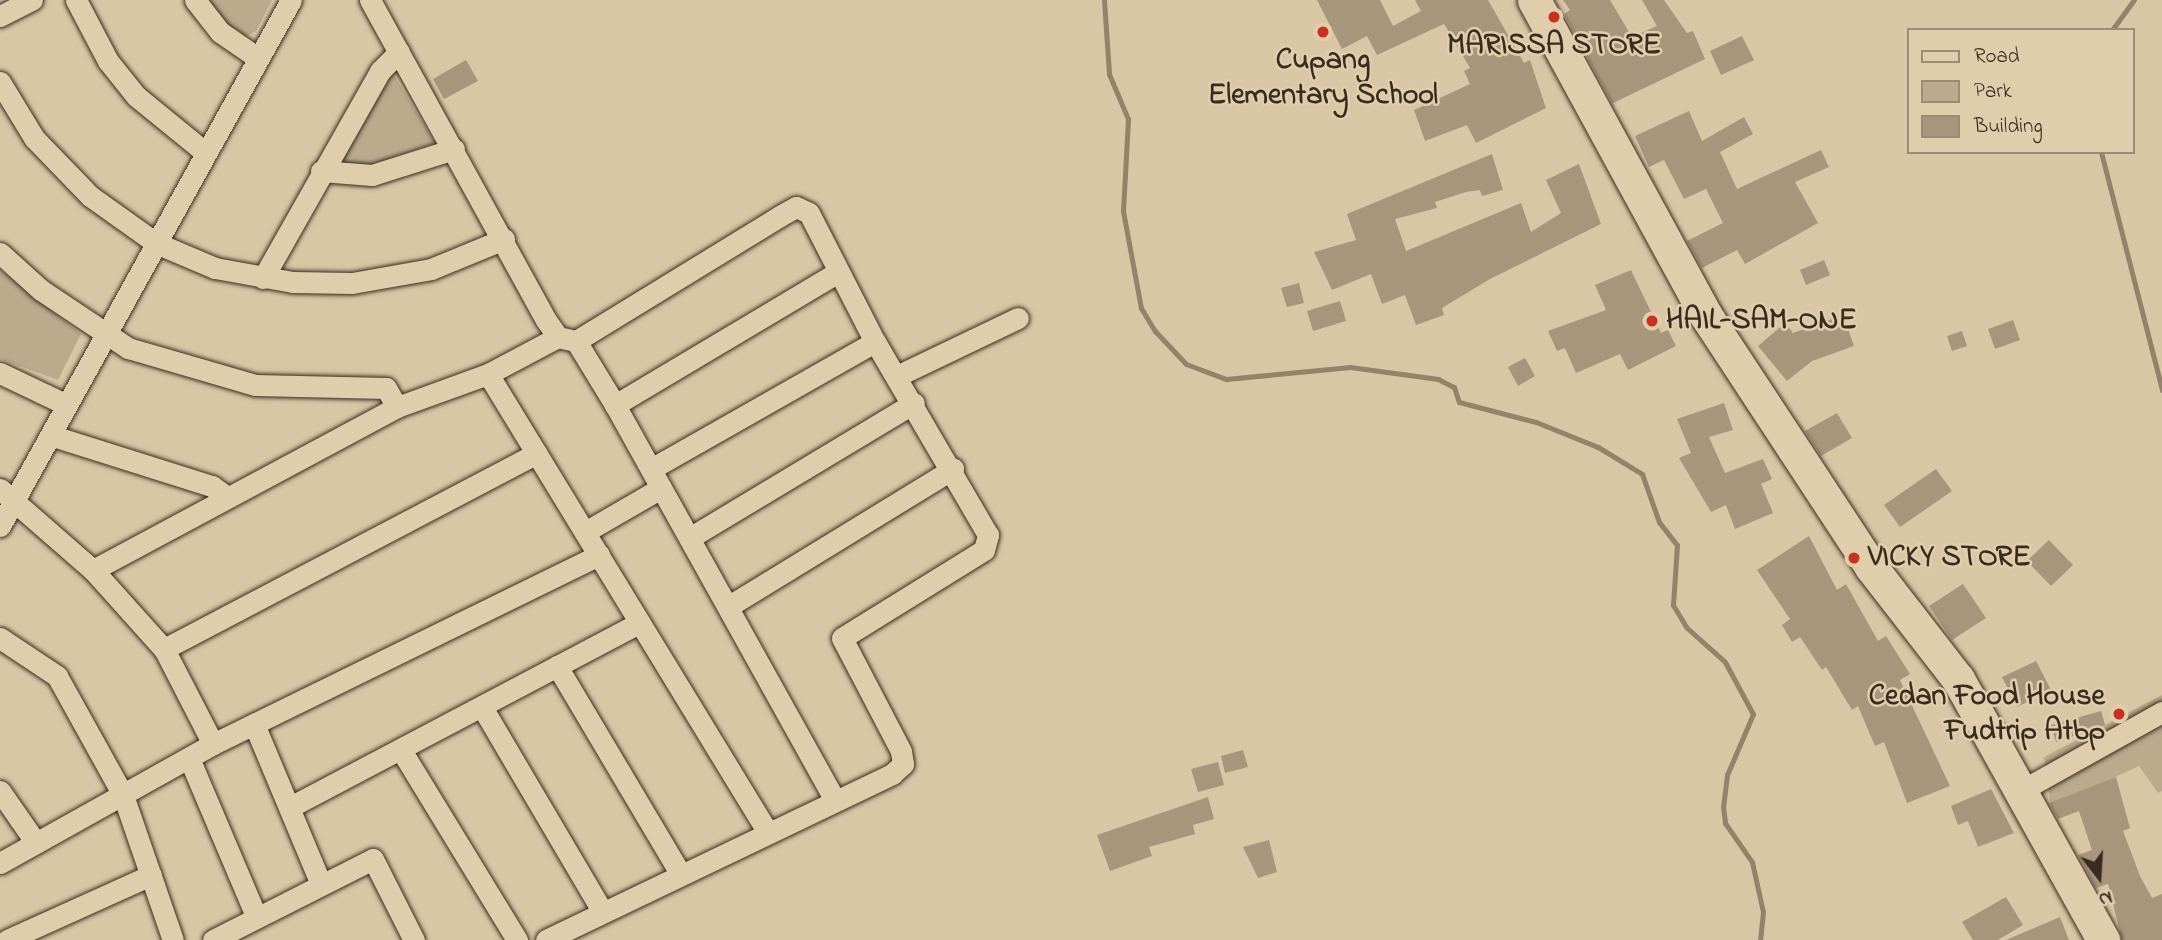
<!DOCTYPE html>
<style>
body{margin:0}
#map{position:relative;width:2162px;height:940px;overflow:hidden;background:#d8c6a5;font-family:"Indie Flower",sans-serif}
div>[style]{position:absolute}
[style*='--x']{left:calc(var(--x)*1px);top:calc(var(--y)*1px);width:calc(var(--w)*1px);rotate:calc(var(--a)*1deg)}
.green>*{inset:0;background:#bbaa8c}
.stream>*{height:5px;margin:-2.5px;padding:0 2.5px;transform-origin:2.5px;border-radius:2.5px;background:#94826a}
.building>*{inset:0;background:#a8967c}
.roads{filter:drop-shadow(0 0 2px #3b2a1e) drop-shadow(0 0 2px #3b2a1e)}
.minor>*{height:21px;margin:-10.5px;padding:0 10.5px;transform-origin:10.5px;border-radius:10.5px;background:#dfcdab}
.primary>*{height:33px;margin:-16.5px;padding:0 16.5px;transform-origin:16.5px;border-radius:16.5px;background:#dfcdab}
.dots>*{width:19px;height:19px;translate:-50% -50%;box-sizing:border-box;border:4px solid #dfcdab;border-radius:50%}
span{translate:-50% -50%;white-space:nowrap;text-align:center;line-height:1.15;-webkit-text-stroke:5px #dfcdab;paint-order:stroke}
.poi-label{font-size:30px;color:#3b2a1e;font-weight:700}
.left{translate:0 -50%;text-align:left}
.right{translate:-100% -50%;text-align:right}
.legend{position:absolute;left:1907px;top:28px;width:228px;height:126px;box-sizing:border-box;background:#dfcdab;border:2px solid #9d8c73;margin:0;padding:9px 12px;list-style:none;font-size:21px;color:#3b2a1e}
.legend li{display:flex;align-items:center;gap:14px;height:35px}
.legend b{width:35px;border:2px solid #9d8c73}
.north{position:absolute;left:2064px;top:842px;width:70px;height:70px;-webkit-text-stroke:5px #dfcdab;paint-order:stroke;rotate:163deg;font-size:19px;font-weight:700;line-height:28px;text-align:center;color:#3b2a1e}
.north::after{content:'';display:block;margin:auto;width:24px;height:32px;background:#3b2a1e;clip-path:polygon(50% 0,100% 100%,50% 72%,0 100%)}
</style>
<div id="map">
<div class="green">
<div style="clip-path:polygon(207px 0,272px 0,256px 31px,245px 37px,224px 23px)"></div>
<div style="clip-path:polygon(392px 72px,435px 143px,368px 166px,341px 166px,339px 158px)"></div>
<div style="clip-path:polygon(0 270px,81px 334px,58px 380px,0 359px)"></div>
<div style="clip-path:polygon(2162px 695px,2162px 791px,2158px 793px,2139px 766px,2051px 807px,2044px 757px)"></div>
</div>
<div class="stream">
<div style="--x:1104;--y:0;--w:74;--a:86.1"></div>
<div style="--x:1109;--y:74;--w:49;--a:67.1"></div>
<div style="--x:1128;--y:119;--w:92;--a:93.1"></div>
<div style="--x:1123;--y:211;--w:99;--a:79.5"></div>
<div style="--x:1141;--y:308;--w:27;--a:59"></div>
<div style="--x:1155;--y:331;--w:45;--a:46.8"></div>
<div style="--x:1186;--y:364;--w:43;--a:20.6"></div>
<div style="--x:1226;--y:379;--w:125;--a:-5.5"></div>
<div style="--x:1350;--y:367;--w:89;--a:7.8"></div>
<div style="--x:1438;--y:379;--w:18;--a:27"></div>
<div style="--x:1454;--y:387;--w:16;--a:72"></div>
<div style="--x:1459;--y:402;--w:80;--a:14.6"></div>
<div style="--x:1536;--y:422;--w:67;--a:22"></div>
<div style="--x:1598;--y:447;--w:52;--a:31.5"></div>
<div style="--x:1642;--y:474;--w:51;--a:70.5"></div>
<div style="--x:1659;--y:522;--w:29;--a:52"></div>
<div style="--x:1677;--y:545;--w:60;--a:93.8"></div>
<div style="--x:1673;--y:605;--w:26;--a:59"></div>
<div style="--x:1686;--y:627;--w:52;--a:41.9"></div>
<div style="--x:1725;--y:662;--w:59;--a:61.7"></div>
<div style="--x:1753;--y:714;--w:66;--a:113.1"></div>
<div style="--x:1727;--y:775;--w:31;--a:97"></div>
<div style="--x:1723;--y:806;--w:17;--a:83"></div>
<div style="--x:1725;--y:823;--w:47;--a:55.3"></div>
<div style="--x:1752;--y:862;--w:51;--a:77.6"></div>
<div style="--x:1763;--y:912;--w:28;--a:96"></div>
<div style="--x:2112;--y:30;--w:37;--a:-54"></div>
<div style="--x:2101;--y:152;--w:246;--a:75.6"></div>
</div>
<div class="building">
<div style="clip-path:polygon(1317px 0,1380px 0,1393px 26px,1421px 11px,1415px 0,1488px 0,1524px 63px,1530px 60px,1546px 108px,1476px 143px,1467px 125px,1425px 141px,1414px 110px,1470px 84px,1464px 71px,1470px 68px,1444px 24px,1377px 55px,1367px 36px,1342px 49px)"></div>
<div style="clip-path:polygon(1563px 0,1610px 0,1632px 37px,1657px 26px,1642px 0,1664px 0,1687px 33px,1693px 31px,1705px 59px,1613px 103px,1614px 107px,1564px 14px,1570px 10px)"></div>
<div style="clip-path:polygon(1742px 36px,1754px 60px,1721px 75px,1710px 51px)"></div>
<div style="clip-path:polygon(466px 60px,478px 81px,444px 99px,433px 79px)"></div>
<div style="clip-path:polygon(1689px 111px,1702px 141px,1744px 117px,1753px 134px,1720px 152px,1737px 189px,1821px 150px,1829px 167px,1795px 182px,1818px 223px,1745px 264px,1737px 250px,1702px 268px,1687px 241px,1723px 223px,1706px 189px,1684px 199px,1664px 160px,1649px 167px,1635px 136px)"></div>
<div style="clip-path:polygon(1492px 154px,1503px 190px,1482px 196px,1480px 190px,1466px 192px,1435px 202px,1437px 208px,1395px 219px,1406px 251px,1521px 203px,1531px 232px,1561px 213px,1546px 180px,1579px 164px,1601px 224px,1490px 279px,1442px 308px,1444px 315px,1416px 325px,1405px 295px,1382px 304px,1371px 274px,1332px 290px,1314px 252px,1356px 240px,1347px 214px)"></div>
<div style="clip-path:polygon(1824px 260px,1830px 275px,1806px 285px,1800px 270px)"></div>
<div style="clip-path:polygon(1631px 270px,1661px 333px,1668px 330px,1676px 346px,1628px 370px,1620px 354px,1576px 373px,1565px 348px,1557px 351px,1548px 331px,1606px 310px,1595px 285px)"></div>
<div style="clip-path:polygon(1299px 283px,1304px 303px,1287px 307px,1281px 288px)"></div>
<div style="clip-path:polygon(1340px 301px,1346px 321px,1313px 331px,1307px 311px)"></div>
<div style="clip-path:polygon(1843px 315px,1854px 346px,1812px 361px,1787px 381px,1758px 346px,1785px 323px,1793px 333px)"></div>
<div style="clip-path:polygon(2013px 320px,2020px 340px,1995px 349px,1988px 329px)"></div>
<div style="clip-path:polygon(1962px 331px,1967px 346px,1952px 351px,1947px 336px)"></div>
<div style="clip-path:polygon(1525px 358px,1535px 376px,1518px 386px,1508px 367px)"></div>
<div style="clip-path:polygon(1724px 403px,1733px 430px,1709px 437px,1725px 473px,1763px 459px,1772px 479px,1761px 484px,1773px 513px,1735px 529px,1726px 505px,1711px 512px,1679px 458px,1691px 453px,1677px 419px)"></div>
<div style="clip-path:polygon(1837px 413px,1852px 438px,1821px 456px,1805px 431px)"></div>
<div style="clip-path:polygon(1936px 469px,1952px 491px,1900px 527px,1884px 505px)"></div>
<div style="clip-path:polygon(1809px 536px,1837px 590px,1846px 584px,1878px 641px,1886px 636px,1910px 674px,1900px 680px,1950px 786px,1907px 803px,1884px 742px,1875px 746px,1858px 706px,1852px 710px,1826px 667px,1822px 670px,1800px 637px,1792px 642px,1782px 625px,1790px 619px,1757px 570px)"></div>
<div style="clip-path:polygon(2049px 540px,2073px 565px,2051px 586px,2027px 561px)"></div>
<div style="clip-path:polygon(1963px 584px,1986px 618px,1952px 640px,1929px 606px)"></div>
<div style="clip-path:polygon(2036px 661px,2051px 690px,2017px 707px,2002px 677px)"></div>
<div style="clip-path:polygon(2101px 711px,2105px 725px,2056px 742px,2051px 725px)"></div>
<div style="clip-path:polygon(1243px 750px,1248px 767px,1225px 773px,1221px 756px)"></div>
<div style="clip-path:polygon(1218px 762px,1224px 785px,1198px 792px,1191px 769px)"></div>
<div style="clip-path:polygon(2116px 777px,2130px 828px,2123px 831px,2140px 876px,2152px 898px,2162px 894px,2162px 940px,2122px 940px,2108px 884px,2096px 888px,2078px 855px,2092px 850px,2079px 811px,2058px 819px,2049px 803px)"></div>
<div style="clip-path:polygon(1991px 789px,2014px 833px,1978px 847px,1968px 821px,1958px 825px,1951px 806px)"></div>
<div style="clip-path:polygon(1208px 797px,1214px 819px,1193px 825px,1195px 834px,1149px 847px,1152px 856px,1110px 871px,1097px 835px)"></div>
<div style="clip-path:polygon(1269px 840px,1277px 872px,1258px 878px,1243px 847px)"></div>
<div style="clip-path:polygon(2006px 897px,2023px 925px,1998px 940px,1973px 940px,1962px 922px)"></div>
<div style="clip-path:polygon(2060px 917px,2069px 940px,2006px 940px)"></div>
</div>
<div class="roads">
<div class="minor">
<div style="--x:76;--y:0;--w:69;--a:62.3"></div>
<div style="--x:108;--y:61;--w:45;--a:51.3"></div>
<div style="--x:136;--y:96;--w:90;--a:39.2"></div>
<div style="--x:195;--y:0;--w:41;--a:52"></div>
<div style="--x:220;--y:32;--w:46;--a:34.4"></div>
<div style="--x:370;--y:0;--w:365;--a:61.2"></div>
<div style="--x:546;--y:320;--w:21;--a:55"></div>
<div style="--x:558;--y:337;--w:18;--a:13"></div>
<div style="--x:576;--y:341;--w:75;--a:58.6"></div>
<div style="--x:615;--y:405;--w:451;--a:60.9"></div>
<div style="--x:0;--y:16;--w:36;--a:-27"></div>
<div style="--x:0;--y:82;--w:66;--a:58.7"></div>
<div style="--x:34;--y:138;--w:81;--a:46"></div>
<div style="--x:90;--y:196;--w:81;--a:35.5"></div>
<div style="--x:156;--y:243;--w:64;--a:23"></div>
<div style="--x:215;--y:268;--w:79;--a:10.2"></div>
<div style="--x:293;--y:282;--w:59;--a:1"></div>
<div style="--x:352;--y:283;--w:80;--a:-10"></div>
<div style="--x:431;--y:269;--w:79;--a:-22.3"></div>
<div style="--x:321;--y:171;--w:51;--a:4.5"></div>
<div style="--x:372;--y:175;--w:86;--a:-17.6"></div>
<div style="--x:0;--y:253;--w:55;--a:42.1"></div>
<div style="--x:41;--y:290;--w:105;--a:33.7"></div>
<div style="--x:128;--y:348;--w:132;--a:16.2"></div>
<div style="--x:255;--y:385;--w:131;--a:1.3"></div>
<div style="--x:386;--y:388;--w:22;--a:60"></div>
<div style="--x:263;--y:278;--w:238;--a:-60.5"></div>
<div style="--x:380;--y:71;--w:27;--a:-45"></div>
<div style="--x:0;--y:373;--w:72;--a:25.5"></div>
<div style="--x:488;--y:374;--w:535;--a:58.6"></div>
<div style="--x:897;--y:376;--w:134;--a:-25.6"></div>
<div style="--x:615;--y:405;--w:260;--a:-30.8"></div>
<div style="--x:53;--y:436;--w:167;--a:17.5"></div>
<div style="--x:212;--y:486;--w:19;--a:36"></div>
<div style="--x:651;--y:469;--w:257;--a:-29.6"></div>
<div style="--x:0;--y:489;--w:123;--a:41.1"></div>
<div style="--x:93;--y:570;--w:106;--a:48.1"></div>
<div style="--x:164;--y:649;--w:107;--a:62.7"></div>
<div style="--x:0;--y:526;--w:601;--a:-61.05"></div>
<div style="--x:585;--y:532;--w:88;--a:-30.1"></div>
<div style="--x:691;--y:537;--w:260;--a:-31"></div>
<div style="--x:93;--y:570;--w:345;--a:-28.2"></div>
<div style="--x:397;--y:407;--w:97;--a:-19.9"></div>
<div style="--x:488;--y:374;--w:79;--a:-27.9"></div>
<div style="--x:729;--y:606;--w:263;--a:-31.5"></div>
<div style="--x:0;--y:638;--w:69;--a:33.7"></div>
<div style="--x:57;--y:676;--w:136;--a:61"></div>
<div style="--x:123;--y:795;--w:153;--a:71"></div>
<div style="--x:164;--y:649;--w:421;--a:-27.7"></div>
<div style="--x:557;--y:666;--w:241;--a:59.3"></div>
<div style="--x:482;--y:707;--w:237;--a:59.5"></div>
<div style="--x:254;--y:724;--w:173;--a:67.3"></div>
<div style="--x:401;--y:750;--w:223;--a:58.6"></div>
<div style="--x:189;--y:758;--w:172;--a:67"></div>
<div style="--x:2024;--y:789;--w:158;--a:-29.2"></div>
<div style="--x:0;--y:791;--w:63;--a:55.3"></div>
<div style="--x:290;--y:807;--w:395;--a:-27.8"></div>
<div style="--x:0;--y:863;--w:244;--a:-29.2"></div>
<div style="--x:213;--y:744;--w:430;--a:-26.1"></div>
<div style="--x:7;--y:940;--w:158;--a:-24.3"></div>
<div style="--x:213;--y:940;--w:179;--a:-26.9"></div>
<div style="--x:373;--y:859;--w:91;--a:63.2"></div>
<div style="--x:546;--y:940;--w:384;--a:-25.6"></div>
<div style="--x:892;--y:774;--w:15;--a:-42"></div>
<div style="--x:903;--y:764;--w:13;--a:-99"></div>
<div style="--x:901;--y:751;--w:127;--a:-117.6"></div>
<div style="--x:842;--y:638;--w:167;--a:-31.8"></div>
<div style="--x:984;--y:550;--w:16;--a:-75"></div>
<div style="--x:988;--y:535;--w:224;--a:-120.3"></div>
<div style="--x:875;--y:342;--w:145;--a:-117.1"></div>
<div style="--x:809;--y:213;--w:14;--a:-155"></div>
<div style="--x:796;--y:207;--w:18;--a:151"></div>
<div style="--x:780;--y:216;--w:239;--a:148.5"></div>
</div>
<div class="primary">
<div style="--x:1534;--y:0;--w:358;--a:61.4"></div>
<div style="--x:1705;--y:314;--w:303;--a:56.7"></div>
<div style="--x:1871;--y:567;--w:142;--a:52.2"></div>
<div style="--x:1958;--y:679;--w:299;--a:60.9"></div>
</div>
</div>
<div class="dots">
<div style="left:1554px;top:17px;background:#c8321e"></div>
<div style="left:1323px;top:32px;background:#c8321e"></div>
<div style="left:1652px;top:321px;background:#c8321e"></div>
<div style="left:1854px;top:558px;background:#c8321e"></div>
<div style="left:2119px;top:714px;background:#c8321e"></div>
</div>
<div class="poi-label">
<span style="left:1554px;top:46px">MARISSA STORE</span>
<span style="left:1323px;top:78px">Cupang<br>Elementary School</span>
<span class="left" style="left:1666px;top:321px">HAIL-SAM-ONE</span>
<span class="left" style="left:1868px;top:558px">VICKY STORE</span>
<span class="right" style="left:2105px;top:714px">Cedan Food House<br>Fudtrip Atbp</span>
</div>
<ul class="legend">
<li><b style="height:9px;background:#dfcdab"></b>Road</li>
<li><b style="height:19px;background:#bbaa8c"></b>Park</li>
<li><b style="height:19px;background:#a8967c"></b>Building</li>
</ul>
<div class="north">N</div>
</div>
